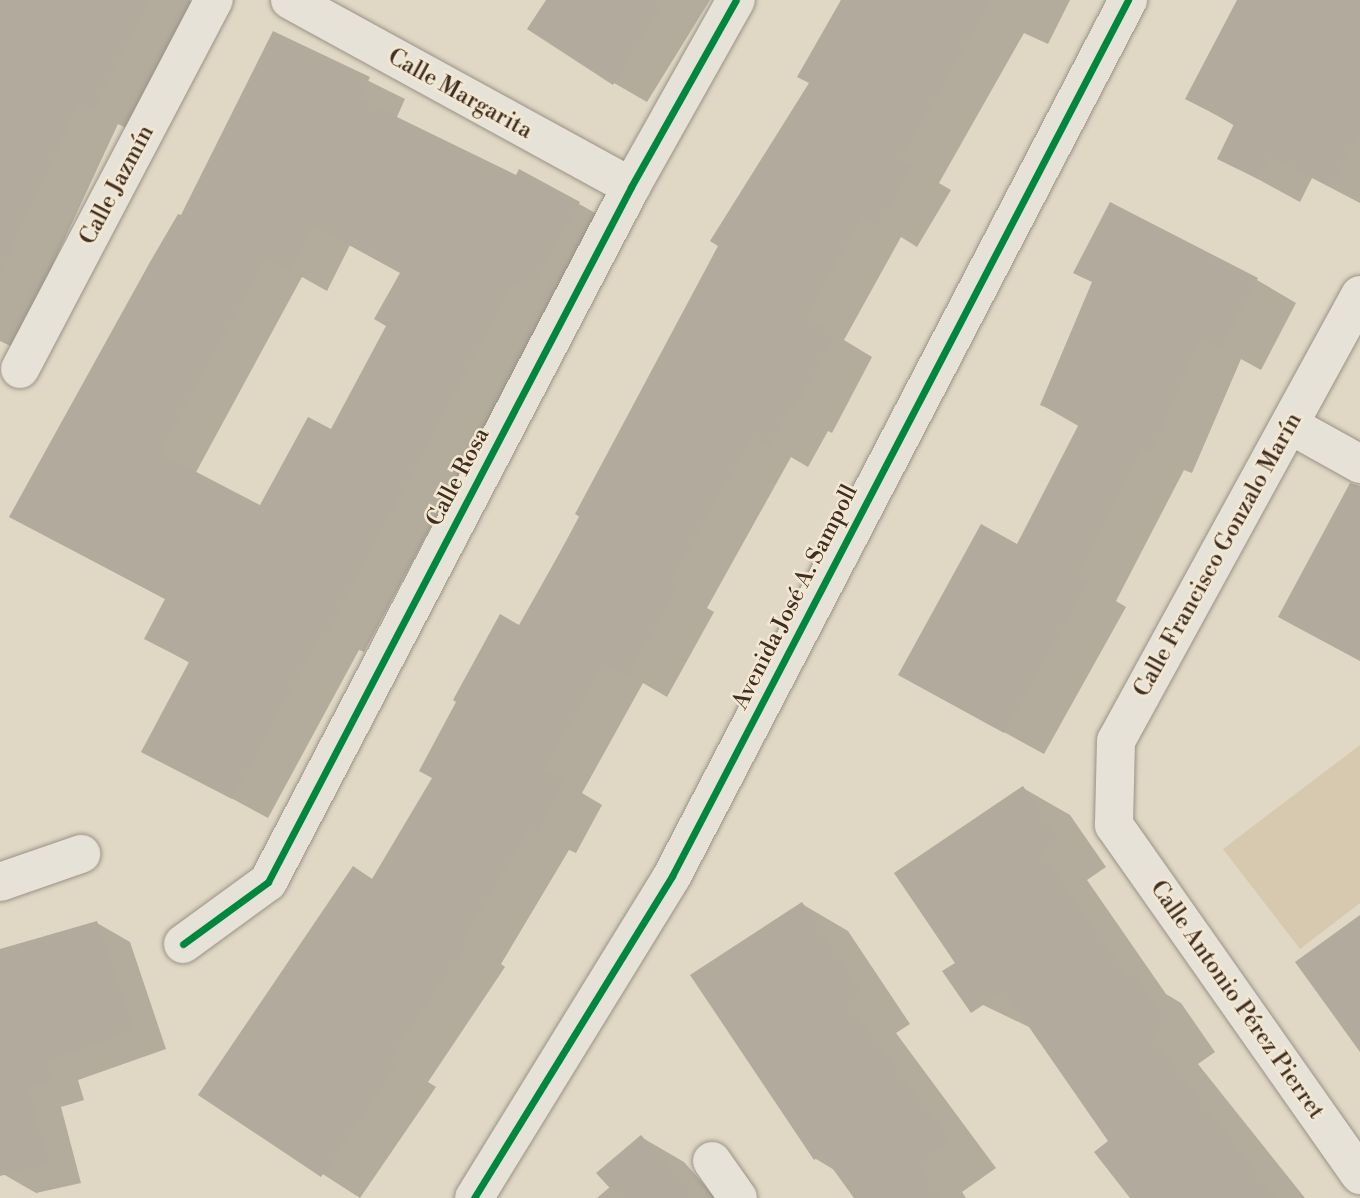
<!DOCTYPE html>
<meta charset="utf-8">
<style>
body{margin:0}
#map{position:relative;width:1360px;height:1198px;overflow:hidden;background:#e0d7c4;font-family:"Libre Bodoni",serif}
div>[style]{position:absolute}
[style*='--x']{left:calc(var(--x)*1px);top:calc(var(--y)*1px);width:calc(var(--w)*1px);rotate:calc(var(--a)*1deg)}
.green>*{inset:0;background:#d6c9b0}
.shadow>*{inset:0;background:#0003}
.building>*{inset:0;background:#b2aa9d}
.roads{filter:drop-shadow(0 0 2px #999286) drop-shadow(0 0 2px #999286)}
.street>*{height:38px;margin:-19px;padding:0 19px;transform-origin:19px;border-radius:19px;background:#e7e2d8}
.secondary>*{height:38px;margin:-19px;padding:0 19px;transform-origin:19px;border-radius:19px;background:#e7e2d8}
.cycleway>*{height:7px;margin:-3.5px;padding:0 3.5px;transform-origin:3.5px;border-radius:3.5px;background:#00873e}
span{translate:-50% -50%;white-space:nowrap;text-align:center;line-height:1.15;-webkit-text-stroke:5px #f2e8d2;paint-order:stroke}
.street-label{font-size:23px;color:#402c21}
</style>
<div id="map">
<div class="green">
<div style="clip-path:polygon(1360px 745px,1360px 903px,1300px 949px,1223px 849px)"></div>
</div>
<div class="shadow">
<div style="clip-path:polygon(0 0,189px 0,197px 5px,132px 131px,118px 124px,52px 266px,62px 272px,21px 351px,0 341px)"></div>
<div style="clip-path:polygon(548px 0,710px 0,647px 102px,614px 83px)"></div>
<div style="clip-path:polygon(841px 0,1070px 0,1048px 44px,1024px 33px,939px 183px,951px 190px,917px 247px,901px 237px,844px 340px,872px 357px,832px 433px,828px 431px,808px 467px,791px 457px,707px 608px,714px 612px,667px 697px,643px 683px,582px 793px,602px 805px,576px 853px,569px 850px,501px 964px,505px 967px,428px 1082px,436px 1087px,360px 1198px,240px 1121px,353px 868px,374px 880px,520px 627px,811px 83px)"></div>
<div style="clip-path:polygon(1239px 0,1360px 0,1360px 203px,1312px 178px,1300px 202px,1219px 158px,1235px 126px,1187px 98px)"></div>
<div style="clip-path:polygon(evenodd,274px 34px,405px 99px,396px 119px,516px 178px,520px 171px,615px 224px,552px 300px,364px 652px,359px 650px,268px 818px,144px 751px,190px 663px,146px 638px,167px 600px,11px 517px,181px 218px,274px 34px,350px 245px,402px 273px,388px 325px,332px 431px,260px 508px,195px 474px,302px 277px,327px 291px,350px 245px)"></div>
<div style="clip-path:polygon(1257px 280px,1296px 303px,1261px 370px,1241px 359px,1192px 473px,1184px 470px,1116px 601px,1126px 607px,1044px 754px,940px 697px,1080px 427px,1042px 405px)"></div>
<div style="clip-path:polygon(1023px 788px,1070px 815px,1106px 867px,1087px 880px,1166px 994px,1181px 1003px,1215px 1052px,1198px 1064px,1305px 1198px,1132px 1198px,1111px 1142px,1033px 1029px,983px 1005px,957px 963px)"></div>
<div style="clip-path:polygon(802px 904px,848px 931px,910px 1024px,896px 1033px,996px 1168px,962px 1192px,966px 1198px,856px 1198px,836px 1171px,816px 1159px,692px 976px)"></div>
<div style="clip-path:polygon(97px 923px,130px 942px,166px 1049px,78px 1080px,84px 1100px,61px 1107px,81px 1183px,36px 1193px,3px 1174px,0 1163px,0 954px)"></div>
<div style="clip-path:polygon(641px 1137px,684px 1162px,716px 1198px,597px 1198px,611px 1186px)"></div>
</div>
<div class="building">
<div style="clip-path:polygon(0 0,150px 0,93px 110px,79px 103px,0 274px)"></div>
<div style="clip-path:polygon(546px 0,665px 0,613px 85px,527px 29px)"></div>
<div style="clip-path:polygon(841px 0,992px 0,901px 159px,913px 166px,878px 226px,862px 217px,806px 318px,835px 333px,793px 412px,789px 410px,769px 446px,752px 437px,669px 585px,676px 589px,628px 676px,604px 663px,544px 771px,565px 781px,537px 833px,530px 829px,463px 940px,468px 944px,390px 1058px,398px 1063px,321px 1177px,198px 1095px,353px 866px,372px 879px,432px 778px,419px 771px,456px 702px,453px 700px,500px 614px,519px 625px,580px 517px,575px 514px,718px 246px,710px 241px,809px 83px,797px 77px)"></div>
<div style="clip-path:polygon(1237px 0,1360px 0,1360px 131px,1331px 187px,1270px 156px,1258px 179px,1217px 159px,1234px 124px,1185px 99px)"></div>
<div style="clip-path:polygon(evenodd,273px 31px,370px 77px,360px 99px,516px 175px,519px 169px,580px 202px,531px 290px,515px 281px,327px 633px,323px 631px,232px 799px,141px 752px,189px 662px,144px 639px,165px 599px,9px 517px,150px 262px,178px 214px,181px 215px,273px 31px,314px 226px,400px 273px,374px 319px,386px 326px,331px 429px,308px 417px,260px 505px,160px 453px,266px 259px,291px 272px,314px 226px)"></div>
<div style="clip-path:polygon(1110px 202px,1258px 278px,1221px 348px,1201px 338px,1152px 452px,1143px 448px,1077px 577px,1088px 583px,1004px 733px,898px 675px,981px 524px,1017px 544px,1080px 422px,1040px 405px,1092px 282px,1073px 273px)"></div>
<div style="clip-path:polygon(1350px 483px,1360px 486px,1360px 661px,1278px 617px)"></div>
<div style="clip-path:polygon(1023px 786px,1060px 840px,1042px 853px,1129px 978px,1135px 974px,1170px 1025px,1153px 1037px,1276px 1198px,1130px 1198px,1094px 1152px,1108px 1141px,1004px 991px,971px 1013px,942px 971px,955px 963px,894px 873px)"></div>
<div style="clip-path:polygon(802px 902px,865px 997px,851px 1006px,951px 1141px,917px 1165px,941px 1198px,854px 1198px,822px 1154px,814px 1160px,690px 975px)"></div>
<div style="clip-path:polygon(1360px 915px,1360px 1052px,1295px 962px)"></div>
<div style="clip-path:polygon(97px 921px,134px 1030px,46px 1061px,51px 1081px,29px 1088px,49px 1164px,0 1176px,0 949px)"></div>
<div style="clip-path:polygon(641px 1135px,696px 1198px,619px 1198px,596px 1173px)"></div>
</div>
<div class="roads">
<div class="street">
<div style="--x:290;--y:0;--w:389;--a:28.7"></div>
<div style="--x:1360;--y:295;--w:508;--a:118.68"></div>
<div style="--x:1116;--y:741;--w:84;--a:91.4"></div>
<div style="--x:1114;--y:825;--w:428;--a:54.9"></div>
<div style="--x:20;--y:369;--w:417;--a:-62.3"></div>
<div style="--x:1290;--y:425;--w:80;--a:29.1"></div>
<div style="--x:0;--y:882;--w:86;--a:-19.1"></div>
<div style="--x:183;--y:944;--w:105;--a:-36.1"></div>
<div style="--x:268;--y:882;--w:784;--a:-62.42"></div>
<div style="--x:631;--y:187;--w:214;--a:-60.7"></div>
<div style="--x:712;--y:1161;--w:45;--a:54.9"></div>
</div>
<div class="secondary">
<div style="--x:474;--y:1198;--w:378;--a:-58.4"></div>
<div style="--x:672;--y:876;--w:988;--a:-62.5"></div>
</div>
</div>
<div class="cycleway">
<div style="--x:183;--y:944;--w:105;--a:-36.1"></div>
<div style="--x:268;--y:882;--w:784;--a:-62.42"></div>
<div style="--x:631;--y:187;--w:214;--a:-60.7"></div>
<div style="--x:474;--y:1198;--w:378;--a:-58.4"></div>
<div style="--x:672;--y:876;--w:988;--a:-62.5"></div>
</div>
<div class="street-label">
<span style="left:460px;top:94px;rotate:29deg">Calle Margarita</span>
<span style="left:117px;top:185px;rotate:-62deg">Calle Jazmín</span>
<span style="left:458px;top:477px;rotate:-62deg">Calle Rosa</span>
<span style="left:1218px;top:555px;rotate:-61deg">Calle Francisco Gonzalo Marín</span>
<span style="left:795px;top:597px;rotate:-63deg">Avenida José A. Sampoll</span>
<span style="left:1237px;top:1000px;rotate:55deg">Calle Antonio Pérez Pierret</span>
</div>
</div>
